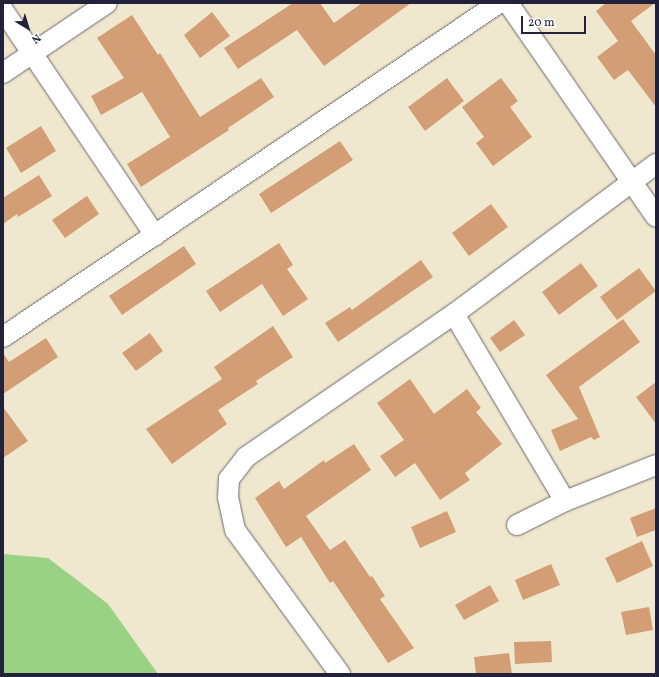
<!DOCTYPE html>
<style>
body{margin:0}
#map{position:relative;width:659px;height:677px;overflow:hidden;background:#f0e8ce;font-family:Vollkorn,serif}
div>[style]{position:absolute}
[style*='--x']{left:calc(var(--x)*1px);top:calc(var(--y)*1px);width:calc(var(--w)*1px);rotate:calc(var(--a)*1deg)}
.green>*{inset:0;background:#9ad285}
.building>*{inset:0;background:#d39e75}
.roads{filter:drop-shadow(0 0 1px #6a676e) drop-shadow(0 0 1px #6a676e)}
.minor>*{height:20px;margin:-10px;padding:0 10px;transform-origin:10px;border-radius:10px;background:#fff}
span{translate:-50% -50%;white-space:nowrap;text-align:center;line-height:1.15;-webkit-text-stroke:3px #fff;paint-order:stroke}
.frame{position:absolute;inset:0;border:4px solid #22223b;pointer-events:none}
.north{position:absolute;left:8px;top:8px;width:40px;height:40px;-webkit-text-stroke:3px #fff;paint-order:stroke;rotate:142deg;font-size:11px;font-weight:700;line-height:16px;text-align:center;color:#22223b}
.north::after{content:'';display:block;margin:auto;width:14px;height:18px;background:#22223b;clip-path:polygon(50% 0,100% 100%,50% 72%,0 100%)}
.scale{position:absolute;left:521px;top:16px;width:65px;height:18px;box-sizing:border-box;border:2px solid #22223b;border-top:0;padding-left:5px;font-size:12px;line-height:14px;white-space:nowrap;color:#22223b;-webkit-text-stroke:3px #fff;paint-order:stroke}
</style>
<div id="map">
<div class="green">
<div style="clip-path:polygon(3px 554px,48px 558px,77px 580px,108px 604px,158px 674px,3px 674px)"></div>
</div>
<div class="building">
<div style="clip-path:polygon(293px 3px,320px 3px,334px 23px,362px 3px,411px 3px,324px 66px,297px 30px,238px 69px,224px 48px)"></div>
<div style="clip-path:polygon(606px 3px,655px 3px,631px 21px,656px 55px,656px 107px,628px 70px,614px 80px,597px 57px,618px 41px,596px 11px)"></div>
<div style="clip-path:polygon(212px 12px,230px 36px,200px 58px,184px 35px)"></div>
<div style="clip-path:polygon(132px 15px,158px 55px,160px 53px,200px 117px,261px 78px,274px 97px,228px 128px,229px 130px,141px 187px,127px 164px,170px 137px,142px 92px,101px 115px,91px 96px,124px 78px,97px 38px)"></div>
<div style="clip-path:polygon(447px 78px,464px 101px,425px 131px,408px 107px)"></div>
<div style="clip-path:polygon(501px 78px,518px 101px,510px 107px,532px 137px,493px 166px,476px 143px,484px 137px,462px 107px)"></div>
<div style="clip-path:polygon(41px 126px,56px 151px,21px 173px,6px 148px)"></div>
<div style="clip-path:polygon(340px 141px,353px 160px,271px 213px,259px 194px)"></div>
<div style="clip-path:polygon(39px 175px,52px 196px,18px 217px,17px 214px,3px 224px,3px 198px)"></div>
<div style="clip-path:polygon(87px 196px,99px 214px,65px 238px,52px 220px)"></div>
<div style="clip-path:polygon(491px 204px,508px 227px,469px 256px,452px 233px)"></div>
<div style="clip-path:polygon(279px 243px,293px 265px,287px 269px,308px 299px,283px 316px,262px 284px,220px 312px,206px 291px)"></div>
<div style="clip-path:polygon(184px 246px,196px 264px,122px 315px,109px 296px)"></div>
<div style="clip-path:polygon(421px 260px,433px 277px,338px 342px,325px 323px,350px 307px,352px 310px)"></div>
<div style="clip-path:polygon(581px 263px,598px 286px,559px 315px,542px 292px)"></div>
<div style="clip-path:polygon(639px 268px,656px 291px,617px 320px,600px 297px)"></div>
<div style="clip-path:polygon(623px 319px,640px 342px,579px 387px,600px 437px,594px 440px,591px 437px,560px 451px,551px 430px,578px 419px,546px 375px)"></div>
<div style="clip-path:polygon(514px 320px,525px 335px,500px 352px,490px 338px)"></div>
<div style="clip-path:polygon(273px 326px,293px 357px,256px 381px,258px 384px,218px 410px,227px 424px,172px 464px,146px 429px,222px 379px,214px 367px)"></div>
<div style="clip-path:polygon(150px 333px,163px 351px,136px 371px,122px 353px)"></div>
<div style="clip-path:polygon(46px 338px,58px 357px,3px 394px,3px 353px,9px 362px)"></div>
<div style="clip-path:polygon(410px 379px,434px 414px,467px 389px,481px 408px,476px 412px,502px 444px,465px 473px,470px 480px,440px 500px,415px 463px,395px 477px,380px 456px,404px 440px,377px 403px)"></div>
<div style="clip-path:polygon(656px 382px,656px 424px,636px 397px)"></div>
<div style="clip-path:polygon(3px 407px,28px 441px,3px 458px)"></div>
<div style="clip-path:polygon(354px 444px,371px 470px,306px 516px,330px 550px,345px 540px,370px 577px,372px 576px,385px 596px,380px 599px,414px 648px,388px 663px,333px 581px,330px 583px,301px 537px,286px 547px,255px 498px,279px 481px,284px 489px,324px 460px,325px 463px)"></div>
<div style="clip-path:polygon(656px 508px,656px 530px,637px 537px,630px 518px)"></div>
<div style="clip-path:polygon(447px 511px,456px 532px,420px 548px,411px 527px)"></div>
<div style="clip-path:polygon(642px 541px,653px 566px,617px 583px,605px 558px)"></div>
<div style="clip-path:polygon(551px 564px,560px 585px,523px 600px,515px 580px)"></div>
<div style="clip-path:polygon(490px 585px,499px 601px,464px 620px,455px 605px)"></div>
<div style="clip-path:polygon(649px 607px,653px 630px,626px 635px,621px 612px)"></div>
<div style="clip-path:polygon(551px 641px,552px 662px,515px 664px,514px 642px)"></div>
<div style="clip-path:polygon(509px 653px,512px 674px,476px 674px,474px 657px)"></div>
</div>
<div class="roads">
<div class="minor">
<div style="--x:508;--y:3;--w:260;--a:55.3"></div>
<div style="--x:3;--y:10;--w:272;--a:56"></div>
<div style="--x:3;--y:73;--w:125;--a:-33.9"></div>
<div style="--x:454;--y:314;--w:217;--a:59.3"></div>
<div style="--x:3;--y:337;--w:598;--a:-33.96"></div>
<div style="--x:517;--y:525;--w:54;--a:-26.6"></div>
<div style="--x:565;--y:501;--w:98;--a:-21.6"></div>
<div style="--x:340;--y:674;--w:178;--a:-126.1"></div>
<div style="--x:235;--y:530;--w:33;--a:-102"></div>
<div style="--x:228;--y:498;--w:19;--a:-87"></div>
<div style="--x:229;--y:479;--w:28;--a:-52"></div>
<div style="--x:246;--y:457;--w:252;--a:-34.5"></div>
<div style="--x:454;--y:314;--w:252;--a:-36.6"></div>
</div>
</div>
<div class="frame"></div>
<div class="north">N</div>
<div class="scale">20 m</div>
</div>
